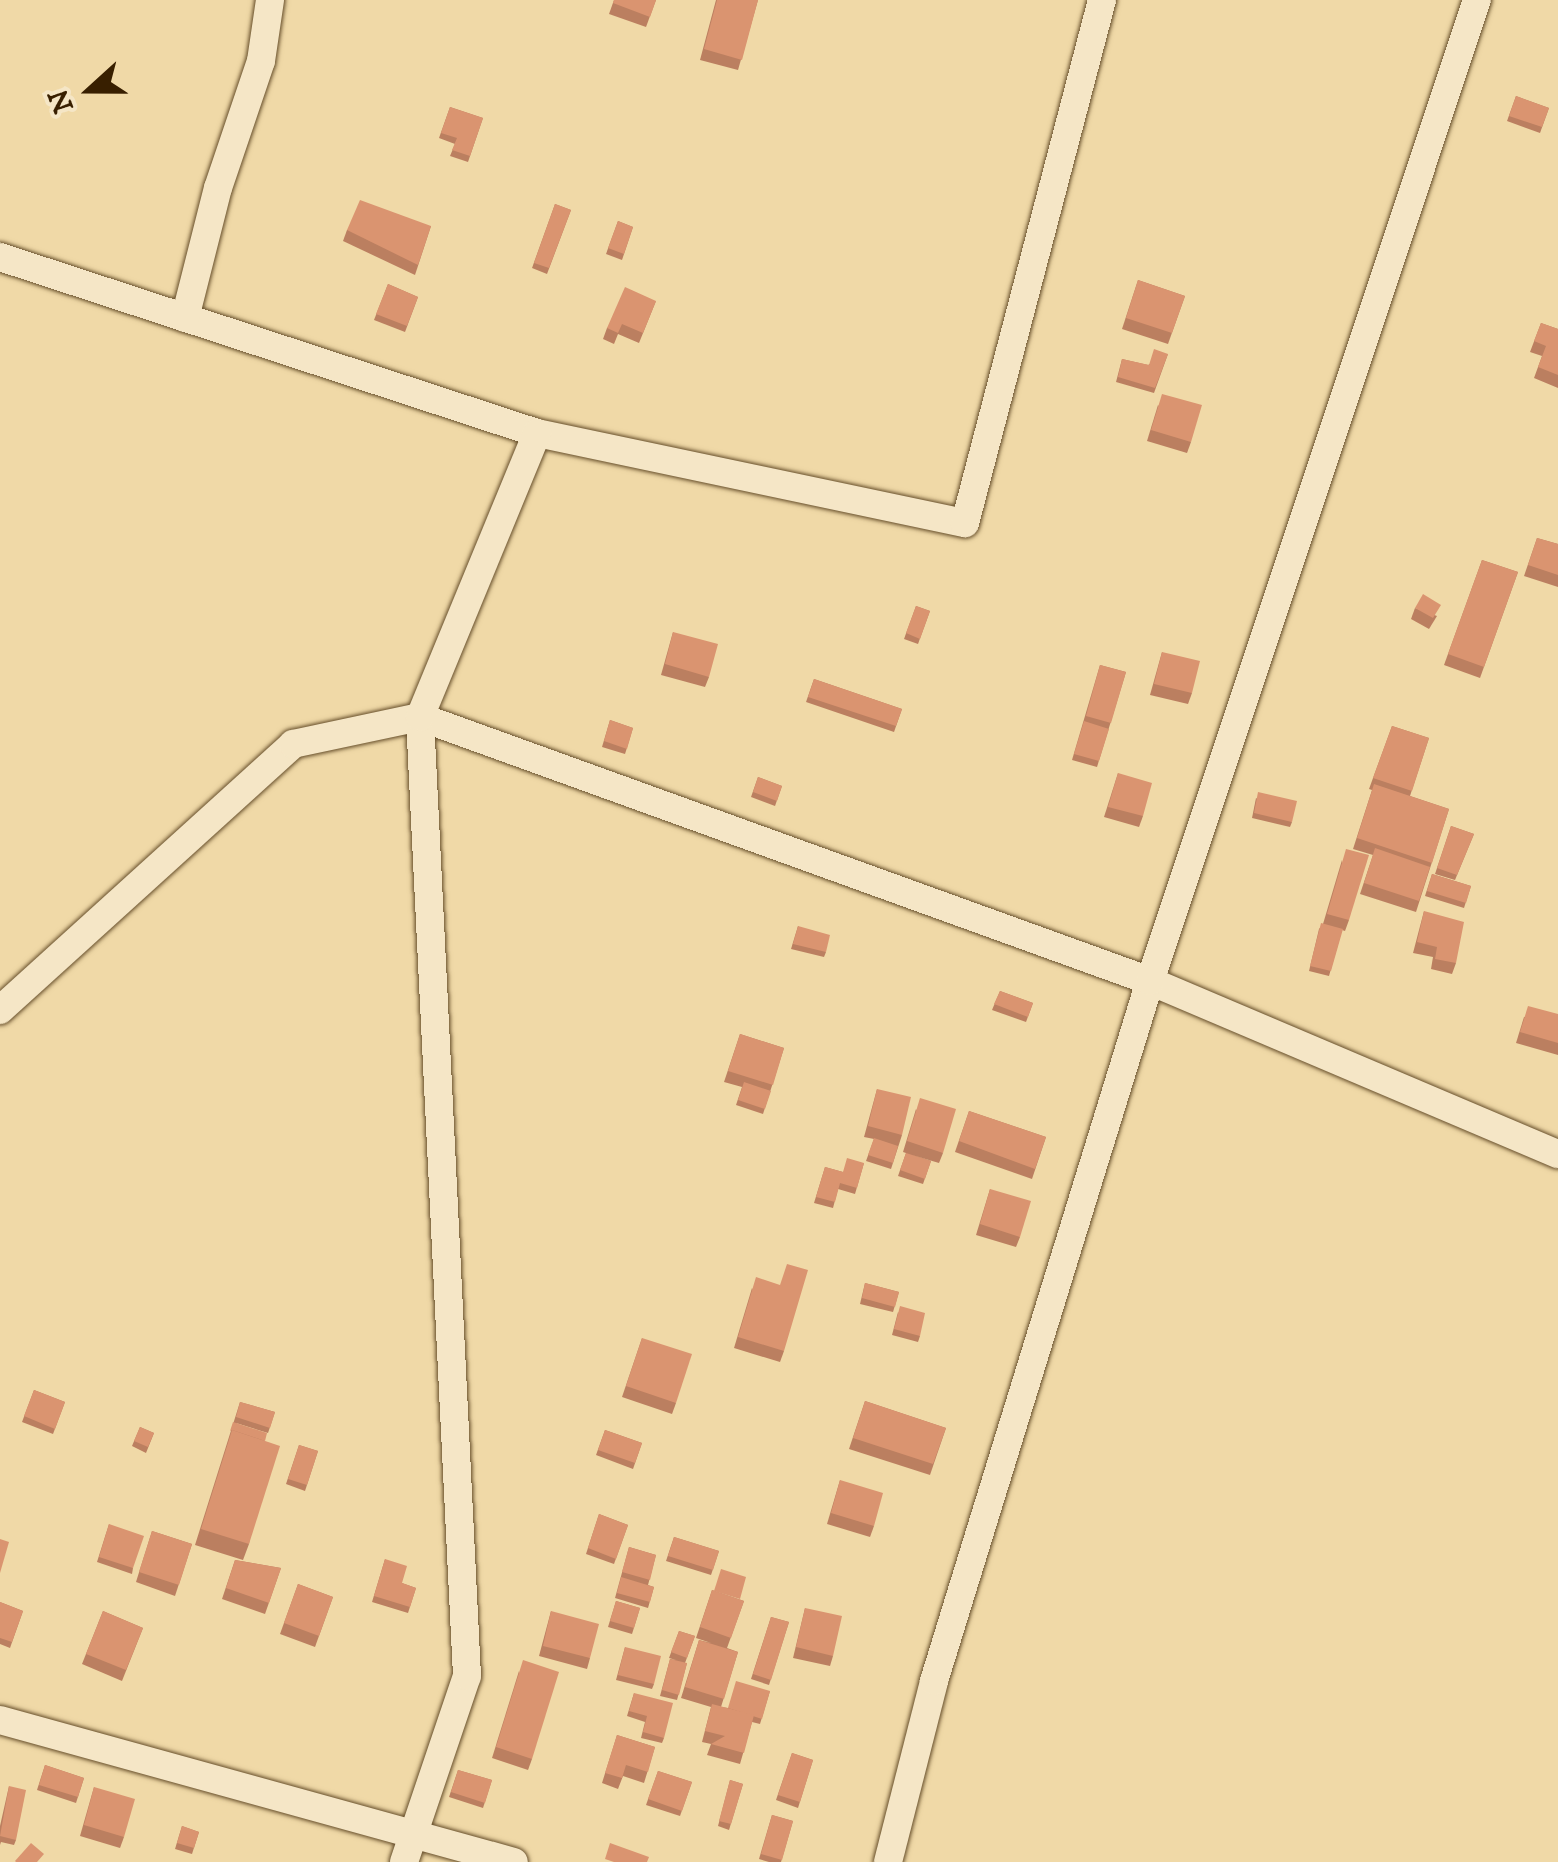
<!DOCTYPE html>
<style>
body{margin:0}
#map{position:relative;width:1558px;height:1862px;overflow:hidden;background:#f0d9a7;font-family:"IM FELL DW Pica",serif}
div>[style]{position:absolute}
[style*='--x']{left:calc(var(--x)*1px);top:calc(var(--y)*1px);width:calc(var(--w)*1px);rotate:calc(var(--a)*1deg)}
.roads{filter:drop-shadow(0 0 2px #664e2a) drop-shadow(0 0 2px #664e2a)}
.minor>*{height:28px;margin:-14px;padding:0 14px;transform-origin:14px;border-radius:14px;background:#f5e6c6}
.wall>*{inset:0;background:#bb7f60}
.building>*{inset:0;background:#da9470}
span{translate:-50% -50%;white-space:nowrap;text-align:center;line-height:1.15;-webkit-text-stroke:10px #f5e6c6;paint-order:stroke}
.north{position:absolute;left:40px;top:40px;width:100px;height:100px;-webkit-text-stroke:8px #f5e6c6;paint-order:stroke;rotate:249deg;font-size:28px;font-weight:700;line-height:40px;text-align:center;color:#381f00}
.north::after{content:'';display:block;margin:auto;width:35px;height:45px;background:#381f00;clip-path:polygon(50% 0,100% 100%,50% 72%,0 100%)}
</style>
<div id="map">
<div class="roads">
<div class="minor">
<div style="--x:0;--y:257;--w:565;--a:18.15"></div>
<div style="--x:537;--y:433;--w:437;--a:11.9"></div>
<div style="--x:965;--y:523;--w:541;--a:-75.32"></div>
<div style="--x:185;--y:318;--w:134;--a:-75.8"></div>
<div style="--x:218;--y:188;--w:134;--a:-71.3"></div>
<div style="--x:261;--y:61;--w:62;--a:-81.6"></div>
<div style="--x:0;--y:1010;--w:396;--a:-42.2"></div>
<div style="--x:293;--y:744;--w:130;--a:-12"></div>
<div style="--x:420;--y:717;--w:776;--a:19.88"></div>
<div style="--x:1150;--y:981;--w:443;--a:23"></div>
<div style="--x:0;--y:1720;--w:533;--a:15.44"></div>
<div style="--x:404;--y:1862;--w:196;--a:-71.3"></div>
<div style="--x:467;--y:1676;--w:960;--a:-92.81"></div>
<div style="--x:420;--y:717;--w:307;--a:-67.6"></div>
<div style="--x:888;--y:1862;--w:187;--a:-75.7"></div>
<div style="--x:934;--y:1681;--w:733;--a:-72.85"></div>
<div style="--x:1150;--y:981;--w:1034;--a:-71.57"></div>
</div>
</div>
<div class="wall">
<div style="clip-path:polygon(614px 0,656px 0,646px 27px,609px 14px)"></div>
<div style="clip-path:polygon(716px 0,758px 0,738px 70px,700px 60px)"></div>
<div style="clip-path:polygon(1516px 96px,1549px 108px,1540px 133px,1507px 121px)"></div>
<div style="clip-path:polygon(450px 107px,483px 118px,468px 162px,450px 156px,455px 144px,439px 138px)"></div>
<div style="clip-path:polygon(555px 204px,571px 210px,547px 274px,532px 268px)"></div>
<div style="clip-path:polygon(618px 221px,633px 227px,622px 260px,606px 254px)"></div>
<div style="clip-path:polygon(431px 226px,415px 275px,343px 241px,347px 230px)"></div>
<div style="clip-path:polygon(1138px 280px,1185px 296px,1168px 344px,1122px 329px)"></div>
<div style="clip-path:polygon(388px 284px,418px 297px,405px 332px,374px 320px)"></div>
<div style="clip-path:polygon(656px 301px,639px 343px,618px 334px,614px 344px,603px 339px,607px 328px)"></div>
<div style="clip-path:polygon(1541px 323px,1558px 329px,1558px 388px,1534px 378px,1542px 356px,1530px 352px)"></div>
<div style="clip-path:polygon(1168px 354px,1154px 393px,1116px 382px,1122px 359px,1148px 365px)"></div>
<div style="clip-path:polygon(1158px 405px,1191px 442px,1187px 453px,1147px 441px)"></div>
<div style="clip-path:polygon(1537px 538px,1558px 544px,1558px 587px,1524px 576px)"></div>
<div style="clip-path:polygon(1482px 560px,1518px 572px,1480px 678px,1444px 665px)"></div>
<div style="clip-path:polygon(916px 606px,930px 611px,918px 644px,904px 639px)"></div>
<div style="clip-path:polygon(1415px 608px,1437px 616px,1429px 629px,1411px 619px)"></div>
<div style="clip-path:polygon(673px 632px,709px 677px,705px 687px,661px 675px)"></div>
<div style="clip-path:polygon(1162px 652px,1192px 693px,1188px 704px,1150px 695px)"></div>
<div style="clip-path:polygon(1100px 665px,1126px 672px,1097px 767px,1072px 760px)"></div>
<div style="clip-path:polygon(814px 679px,902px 709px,894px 732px,806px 702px)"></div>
<div style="clip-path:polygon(610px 720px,633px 728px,625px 754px,602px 747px)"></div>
<div style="clip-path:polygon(1392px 726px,1429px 738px,1410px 796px,1449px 809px,1416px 912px,1360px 894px,1373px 855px,1353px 849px,1372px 790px,1369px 789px)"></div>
<div style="clip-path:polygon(1118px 773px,1143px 816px,1139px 827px,1104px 817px)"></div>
<div style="clip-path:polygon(758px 777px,782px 786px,775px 806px,751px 797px)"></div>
<div style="clip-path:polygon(1256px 798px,1292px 822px,1290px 827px,1252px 818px)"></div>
<div style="clip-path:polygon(1451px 826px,1474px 834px,1455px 880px,1435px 874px)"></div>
<div style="clip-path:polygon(1342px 860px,1349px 920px,1345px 931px,1342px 930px,1329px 976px,1309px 971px,1319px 929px,1323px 924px)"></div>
<div style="clip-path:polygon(1432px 874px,1471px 886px,1464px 908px,1425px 896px)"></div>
<div style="clip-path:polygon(1424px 911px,1456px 963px,1452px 974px,1431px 969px,1433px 957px,1413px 953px)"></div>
<div style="clip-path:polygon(798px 926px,826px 952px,824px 957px,791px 949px)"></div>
<div style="clip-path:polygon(1000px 991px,1033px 1003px,1026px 1022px,992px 1010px)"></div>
<div style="clip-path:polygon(1558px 1014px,1558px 1055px,1516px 1043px,1524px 1017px)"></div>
<div style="clip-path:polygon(740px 1034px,784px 1048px,763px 1114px,736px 1105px,742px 1087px,724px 1082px)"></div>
<div style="clip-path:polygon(877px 1089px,902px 1135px,891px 1169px,866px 1161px,874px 1139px,864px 1137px)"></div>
<div style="clip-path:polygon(916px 1109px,943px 1153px,939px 1163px,912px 1155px,931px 1161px,923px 1184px,898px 1176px,906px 1153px,903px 1152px)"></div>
<div style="clip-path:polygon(969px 1111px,1046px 1137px,1032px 1179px,955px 1152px)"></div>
<div style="clip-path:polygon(864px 1163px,855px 1194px,838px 1189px,833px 1208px,814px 1203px,825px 1167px,843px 1172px)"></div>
<div style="clip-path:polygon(990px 1189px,1020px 1237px,1016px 1247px,976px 1235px)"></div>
<div style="clip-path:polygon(865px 1283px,899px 1292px,893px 1312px,860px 1304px)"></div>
<div style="clip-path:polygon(752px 1288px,784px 1351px,780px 1362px,734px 1348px)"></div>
<div style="clip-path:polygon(898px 1312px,920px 1336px,918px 1342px,892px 1335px)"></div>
<div style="clip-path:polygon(642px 1338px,676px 1403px,672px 1414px,622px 1397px)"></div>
<div style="clip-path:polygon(34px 1390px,65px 1402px,53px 1434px,22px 1422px)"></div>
<div style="clip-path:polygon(865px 1401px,946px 1428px,930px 1475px,849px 1449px)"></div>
<div style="clip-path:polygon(240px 1402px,275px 1412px,268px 1433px,236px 1423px,265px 1441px,249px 1544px,243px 1560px,195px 1545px)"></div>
<div style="clip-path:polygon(140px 1427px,154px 1433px,146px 1453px,132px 1446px)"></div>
<div style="clip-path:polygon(605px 1430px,642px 1443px,633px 1469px,596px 1455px)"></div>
<div style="clip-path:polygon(299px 1445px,318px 1451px,305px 1491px,286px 1484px)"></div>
<div style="clip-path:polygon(840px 1480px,874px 1526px,870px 1537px,827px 1524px)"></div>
<div style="clip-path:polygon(599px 1514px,628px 1525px,614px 1564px,586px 1554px)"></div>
<div style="clip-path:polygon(109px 1524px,133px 1568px,132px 1574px,97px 1562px)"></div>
<div style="clip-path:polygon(152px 1531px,192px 1544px,175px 1596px,136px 1582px)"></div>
<div style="clip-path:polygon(674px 1537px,719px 1551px,711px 1575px,666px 1561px)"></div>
<div style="clip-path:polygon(629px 1547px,656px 1555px,648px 1585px,654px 1587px,648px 1608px,615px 1598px)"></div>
<div style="clip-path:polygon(385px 1559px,402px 1583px,416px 1588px,408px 1613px,372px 1602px)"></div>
<div style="clip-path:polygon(235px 1560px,281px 1568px,265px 1614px,222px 1599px)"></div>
<div style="clip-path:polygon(298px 1584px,333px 1597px,315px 1647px,280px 1634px)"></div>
<div style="clip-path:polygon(712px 1590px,744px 1601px,727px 1648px,738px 1652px,721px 1707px,728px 1708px,770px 1691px,760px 1724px,752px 1722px,740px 1764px,707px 1755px,711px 1744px,702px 1742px,711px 1707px,681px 1698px,699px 1640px,711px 1643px,696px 1638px)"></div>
<div style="clip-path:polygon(616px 1601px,640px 1608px,632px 1634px,608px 1627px)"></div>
<div style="clip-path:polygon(0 1602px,23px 1611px,10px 1648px,0 1644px)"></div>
<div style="clip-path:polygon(805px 1608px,833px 1656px,830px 1666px,793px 1658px)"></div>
<div style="clip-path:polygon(103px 1611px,143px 1628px,122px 1681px,82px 1664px)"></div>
<div style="clip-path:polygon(551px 1611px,590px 1658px,587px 1669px,539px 1656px)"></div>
<div style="clip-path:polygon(771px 1617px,789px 1622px,769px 1685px,751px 1679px)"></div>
<div style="clip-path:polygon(679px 1631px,695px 1636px,685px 1663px,687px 1663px,677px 1700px,660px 1696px,670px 1659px,676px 1660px,669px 1658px)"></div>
<div style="clip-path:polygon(625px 1647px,654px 1684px,652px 1689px,616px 1680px)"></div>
<div style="clip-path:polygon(519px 1671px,532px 1759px,528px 1770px,492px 1758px)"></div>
<div style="clip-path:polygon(634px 1693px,664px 1738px,662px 1743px,641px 1738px,645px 1722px,627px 1716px)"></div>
<div style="clip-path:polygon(617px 1735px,655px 1747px,644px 1783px,623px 1776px,618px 1789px,602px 1783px)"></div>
<div style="clip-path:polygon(792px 1753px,813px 1760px,798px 1808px,776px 1800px)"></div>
<div style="clip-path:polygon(45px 1765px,84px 1778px,76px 1803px,37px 1790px)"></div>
<div style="clip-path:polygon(458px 1770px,492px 1780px,483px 1808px,449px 1797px)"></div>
<div style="clip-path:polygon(658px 1771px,692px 1782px,680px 1816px,646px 1805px)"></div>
<div style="clip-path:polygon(730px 1780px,743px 1784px,729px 1830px,718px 1826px)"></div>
<div style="clip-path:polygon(9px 1786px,16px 1840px,14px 1845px,1px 1842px,0 1845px,0 1826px)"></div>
<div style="clip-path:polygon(94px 1787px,124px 1837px,120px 1848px,80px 1836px)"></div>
<div style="clip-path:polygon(772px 1815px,793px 1821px,781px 1862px,769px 1862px,759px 1859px)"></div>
<div style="clip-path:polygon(182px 1826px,199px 1832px,192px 1854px,175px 1849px)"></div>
</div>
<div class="building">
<div style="clip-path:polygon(614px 0,656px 0,650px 17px,613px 3px)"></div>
<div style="clip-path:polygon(717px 0,758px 0,742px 60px,704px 49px)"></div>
<div style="clip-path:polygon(1516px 96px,1549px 108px,1542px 127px,1509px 116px)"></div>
<div style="clip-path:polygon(450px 107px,483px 118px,470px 156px,452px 150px,457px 138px,441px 133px)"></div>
<div style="clip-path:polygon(360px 200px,431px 226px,418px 265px,347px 230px)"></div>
<div style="clip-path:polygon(555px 204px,571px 210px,549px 268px,534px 263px)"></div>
<div style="clip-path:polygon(618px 221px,633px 227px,624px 254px,608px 248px)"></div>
<div style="clip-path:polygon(1138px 280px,1185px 296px,1172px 333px,1126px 318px)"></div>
<div style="clip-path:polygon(388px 284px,418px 297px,407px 326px,376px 314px)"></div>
<div style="clip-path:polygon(625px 287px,656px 301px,643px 333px,622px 324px,618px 333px,607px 328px)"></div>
<div style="clip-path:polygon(1541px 323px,1558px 329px,1558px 375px,1538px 367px,1546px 346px,1534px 341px)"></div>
<div style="clip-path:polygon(1154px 349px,1168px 354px,1155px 388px,1118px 377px,1122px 359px,1149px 365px)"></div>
<div style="clip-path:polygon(1162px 394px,1202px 405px,1191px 442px,1151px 430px)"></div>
<div style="clip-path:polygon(1537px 538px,1558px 544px,1558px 575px,1528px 565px)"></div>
<div style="clip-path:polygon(1482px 560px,1518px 572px,1484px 667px,1448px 654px)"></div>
<div style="clip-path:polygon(1423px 594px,1441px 605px,1433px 618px,1415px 608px)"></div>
<div style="clip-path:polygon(916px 606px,930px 611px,920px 639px,906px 633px)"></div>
<div style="clip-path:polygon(673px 632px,718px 644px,709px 677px,665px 664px)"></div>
<div style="clip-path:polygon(1162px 652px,1200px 661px,1192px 693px,1154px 684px)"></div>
<div style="clip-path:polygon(1100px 665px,1126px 672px,1111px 723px,1086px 716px)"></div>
<div style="clip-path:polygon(814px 679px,902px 709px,896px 726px,808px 697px)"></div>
<div style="clip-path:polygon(610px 720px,633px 728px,627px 749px,604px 741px)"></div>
<div style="clip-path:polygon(1084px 721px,1109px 729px,1099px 761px,1074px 754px)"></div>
<div style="clip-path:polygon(1392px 726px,1429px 738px,1412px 791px,1373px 778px)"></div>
<div style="clip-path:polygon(1118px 773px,1152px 783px,1143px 816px,1108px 807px)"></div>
<div style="clip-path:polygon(758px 777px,782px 786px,777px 801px,753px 792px)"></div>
<div style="clip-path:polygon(1374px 784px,1449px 809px,1432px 863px,1357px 838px)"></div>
<div style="clip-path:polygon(1258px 792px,1297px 801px,1292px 822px,1254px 813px)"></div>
<div style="clip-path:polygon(1451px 826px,1474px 834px,1457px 875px,1437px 868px)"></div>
<div style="clip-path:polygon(1375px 848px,1430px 867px,1419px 901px,1364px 883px)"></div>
<div style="clip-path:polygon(1346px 849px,1369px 855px,1349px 920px,1327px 914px)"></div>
<div style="clip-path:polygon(1432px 874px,1471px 886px,1466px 903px,1427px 891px)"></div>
<div style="clip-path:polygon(1424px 911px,1464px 922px,1456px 963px,1435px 959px,1437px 947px,1417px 942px)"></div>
<div style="clip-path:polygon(1321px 923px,1343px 929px,1331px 971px,1310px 966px)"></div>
<div style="clip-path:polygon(798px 926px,830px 935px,826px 952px,793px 944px)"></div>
<div style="clip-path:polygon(1000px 991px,1033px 1003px,1028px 1017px,994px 1004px)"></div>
<div style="clip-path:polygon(1528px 1006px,1558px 1014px,1558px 1043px,1520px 1032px)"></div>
<div style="clip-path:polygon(740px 1034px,784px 1048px,773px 1085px,728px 1071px)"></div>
<div style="clip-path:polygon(744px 1082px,771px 1091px,765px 1109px,738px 1100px)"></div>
<div style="clip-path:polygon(877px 1089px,911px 1097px,902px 1135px,868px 1126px)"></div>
<div style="clip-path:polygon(920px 1098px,956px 1109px,943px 1153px,907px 1141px)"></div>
<div style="clip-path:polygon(969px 1111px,1046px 1137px,1035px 1169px,959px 1141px)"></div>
<div style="clip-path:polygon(874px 1138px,898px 1146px,893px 1163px,868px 1155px)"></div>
<div style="clip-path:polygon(906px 1153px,931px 1161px,925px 1179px,900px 1170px)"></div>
<div style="clip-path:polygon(847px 1158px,864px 1163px,857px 1188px,840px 1183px,835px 1202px,816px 1197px,825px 1167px,843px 1172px)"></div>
<div style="clip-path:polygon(990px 1189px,1031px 1201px,1020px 1237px,980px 1224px)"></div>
<div style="clip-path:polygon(787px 1264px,808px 1270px,784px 1351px,738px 1337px,756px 1277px,780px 1285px)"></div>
<div style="clip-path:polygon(865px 1283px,899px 1292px,895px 1307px,862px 1298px)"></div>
<div style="clip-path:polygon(900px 1306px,925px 1313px,920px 1336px,894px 1329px)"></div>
<div style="clip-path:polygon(642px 1338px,692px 1354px,676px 1403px,626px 1386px)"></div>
<div style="clip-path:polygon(34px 1390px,65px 1402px,55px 1429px,24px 1416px)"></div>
<div style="clip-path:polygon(865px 1401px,946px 1428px,933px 1464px,853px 1438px)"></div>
<div style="clip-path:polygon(240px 1402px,275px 1412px,270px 1428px,236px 1417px)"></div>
<div style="clip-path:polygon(233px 1422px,267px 1433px,265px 1441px,232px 1430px,230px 1431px)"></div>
<div style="clip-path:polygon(140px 1427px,154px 1433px,148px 1447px,134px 1441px)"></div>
<div style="clip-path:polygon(232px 1430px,280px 1446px,249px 1544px,201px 1529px)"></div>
<div style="clip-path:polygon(605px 1430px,642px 1443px,635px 1463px,598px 1450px)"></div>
<div style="clip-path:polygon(299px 1445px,318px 1451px,307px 1485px,288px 1479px)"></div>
<div style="clip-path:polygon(840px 1480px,883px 1493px,874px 1526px,831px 1513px)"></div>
<div style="clip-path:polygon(599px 1514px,628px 1525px,616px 1559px,588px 1548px)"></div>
<div style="clip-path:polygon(109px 1524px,144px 1536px,133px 1568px,99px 1557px)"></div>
<div style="clip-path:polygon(152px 1531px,192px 1544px,179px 1585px,139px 1572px)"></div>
<div style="clip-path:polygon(674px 1537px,719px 1551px,713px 1570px,668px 1556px)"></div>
<div style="clip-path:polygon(0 1539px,9px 1542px,0 1573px)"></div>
<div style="clip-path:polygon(629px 1547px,656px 1555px,650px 1580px,622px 1572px)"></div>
<div style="clip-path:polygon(385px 1559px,407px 1566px,402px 1583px,416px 1588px,410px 1607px,374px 1596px)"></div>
<div style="clip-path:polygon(235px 1560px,281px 1568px,269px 1603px,226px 1588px)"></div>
<div style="clip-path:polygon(721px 1569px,746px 1577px,740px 1599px,714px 1591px)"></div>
<div style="clip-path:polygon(621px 1577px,654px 1587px,650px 1602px,617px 1593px)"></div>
<div style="clip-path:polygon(298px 1584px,333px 1597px,319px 1636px,284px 1623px)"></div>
<div style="clip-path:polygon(712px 1590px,744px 1601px,731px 1638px,700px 1627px)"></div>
<div style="clip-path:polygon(616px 1601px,640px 1608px,634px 1628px,610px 1621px)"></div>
<div style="clip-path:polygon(0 1602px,23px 1611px,12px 1642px,0 1638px)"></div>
<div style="clip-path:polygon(805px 1608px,842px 1616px,833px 1656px,796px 1647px)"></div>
<div style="clip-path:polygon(103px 1611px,143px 1628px,126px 1670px,86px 1654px)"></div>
<div style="clip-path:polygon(551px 1611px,599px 1624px,590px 1658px,543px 1646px)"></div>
<div style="clip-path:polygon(771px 1617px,789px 1622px,771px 1680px,753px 1674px)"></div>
<div style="clip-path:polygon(679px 1631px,695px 1636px,687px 1658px,671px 1652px)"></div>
<div style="clip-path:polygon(699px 1640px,738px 1652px,724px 1699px,685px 1687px)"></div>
<div style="clip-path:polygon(625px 1647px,661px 1656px,654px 1684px,618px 1675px)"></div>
<div style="clip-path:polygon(670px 1659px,687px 1663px,679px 1695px,662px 1690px)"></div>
<div style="clip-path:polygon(523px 1660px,559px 1672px,532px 1759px,496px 1747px)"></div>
<div style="clip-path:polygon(736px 1681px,770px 1691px,762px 1719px,728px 1708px)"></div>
<div style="clip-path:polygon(634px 1693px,673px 1703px,664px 1738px,643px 1732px,647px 1716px,629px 1711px)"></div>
<div style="clip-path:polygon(712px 1704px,754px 1715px,744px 1753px,711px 1744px,725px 1736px,705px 1731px)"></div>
<div style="clip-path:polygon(617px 1735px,655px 1747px,648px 1772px,626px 1765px,622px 1778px,605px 1773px)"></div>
<div style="clip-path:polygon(792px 1753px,813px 1760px,800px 1802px,778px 1795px)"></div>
<div style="clip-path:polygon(45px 1765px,84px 1778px,78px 1797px,39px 1785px)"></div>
<div style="clip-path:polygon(458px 1770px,492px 1780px,485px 1803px,451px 1792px)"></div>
<div style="clip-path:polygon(658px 1771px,692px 1782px,682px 1811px,648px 1799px)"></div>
<div style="clip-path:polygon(730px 1780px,743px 1784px,731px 1824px,719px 1821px)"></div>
<div style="clip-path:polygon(9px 1786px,26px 1790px,16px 1840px,0 1836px)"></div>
<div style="clip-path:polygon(94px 1787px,135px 1799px,124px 1837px,84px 1825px)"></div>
<div style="clip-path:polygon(772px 1815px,793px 1821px,782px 1860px,761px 1854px)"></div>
<div style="clip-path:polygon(182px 1826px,199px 1832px,194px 1848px,177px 1843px)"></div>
<div style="clip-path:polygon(31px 1843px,44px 1854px,37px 1862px,16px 1862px,15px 1861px)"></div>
<div style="clip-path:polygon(610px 1843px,649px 1857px,647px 1862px,614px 1862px,605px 1859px)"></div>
</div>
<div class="north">N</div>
</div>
